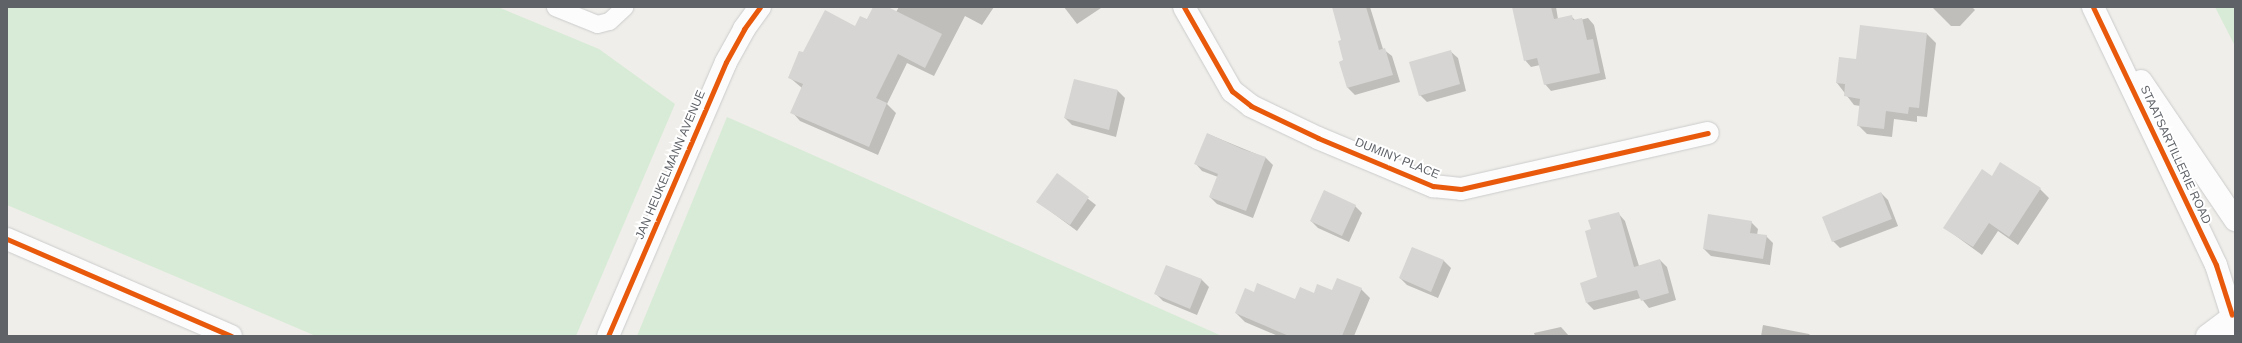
<!DOCTYPE html>
<style>
body{margin:0}
#map{position:relative;width:2242px;height:343px;overflow:hidden;background:#efeeea;font-family:Helvetica,sans-serif}
div>[style]{position:absolute}
[style*='--x']{left:calc(var(--x)*1px);top:calc(var(--y)*1px);width:calc(var(--w)*1px);rotate:calc(var(--a)*1deg)}
.green>*{inset:0;background:#d8ebd6}
.shadow>*{inset:0;background:#0003}
.building>*{inset:0;background:#d6d5d3}
.roads{filter:drop-shadow(0 0 1px #cbcccc) drop-shadow(0 0 1px #cbcccc)}
.service>*{height:17px;margin:-8.5px;padding:0 8.5px;transform-origin:8.5px;border-radius:8.5px;background:#fdfcfc}
.minor>*{height:22px;margin:-11px;padding:0 11px;transform-origin:11px;border-radius:11px;background:#fdfcfc}
.tertiary>*{height:22px;margin:-11px;padding:0 11px;transform-origin:11px;border-radius:11px;background:#fdfcfc}
.cycleway>*{height:5px;margin:-2.5px;padding:0 2.5px;transform-origin:2.5px;border-radius:2.5px;background:#e8590c}
span{translate:-50% -50%;white-space:nowrap;text-align:center;line-height:1.15;-webkit-text-stroke:4px #fff;paint-order:stroke}
.street-label{font-size:12px;color:#5f6368}
.frame{position:absolute;inset:0;border:8px solid #5f6368;pointer-events:none}
</style>
<div id="map">
<div class="green">
<div style="clip-path:polygon(7px 7px,498px 7px,599px 49px,675px 104px,576px 336px,316px 336px,7px 205px)"></div>
<div style="clip-path:polygon(2215px 7px,2235px 7px,2235px 46px)"></div>
<div style="clip-path:polygon(727px 117px,1222px 336px,637px 336px)"></div>
</div>
<div class="shadow">
<div style="clip-path:polygon(874px 7px,886px 7px,896px 12px,899px 7px,994px 7px,982px 25px,965px 16px,934px 76px,907px 63px,887px 104px,896px 113px,878px 155px,800px 121px,792px 112px,802px 88px,789px 77px,804px 54px,867px 20px)"></div>
<div style="clip-path:polygon(1064px 7px,1101px 7px,1101px 8px,1077px 24px)"></div>
<div style="clip-path:polygon(1336px 7px,1370px 7px,1383px 49px,1392px 56px,1400px 82px,1355px 95px,1348px 88px,1340px 62px,1345px 61px)"></div>
<div style="clip-path:polygon(1513px 7px,1556px 7px,1558px 19px,1571px 16px,1576px 21px,1588px 18px,1594px 25px,1606px 79px,1551px 91px,1545px 84px,1540px 65px,1531px 67px,1525px 60px)"></div>
<div style="clip-path:polygon(1932px 7px,1972px 7px,1975px 10px,1960px 26px,1951px 26px)"></div>
<div style="clip-path:polygon(1927px 34px,1936px 43px,1927px 117px,1917px 116px,1917px 122px,1894px 119px,1892px 137px,1867px 134px,1858px 125px,1860px 106px,1854px 105px,1837px 83px,1856px 60px)"></div>
<div style="clip-path:polygon(1450px 51px,1458px 58px,1466px 91px,1427px 102px,1420px 95px)"></div>
<div style="clip-path:polygon(1075px 80px,1118px 91px,1125px 98px,1116px 137px,1072px 125px,1065px 118px)"></div>
<div style="clip-path:polygon(1208px 134px,1266px 158px,1273px 165px,1253px 218px,1217px 204px,1210px 197px,1218px 177px,1202px 171px,1195px 163px)"></div>
<div style="clip-path:polygon(1057px 175px,1096px 205px,1077px 231px,1038px 202px)"></div>
<div style="clip-path:polygon(1992px 177px,2040px 189px,2049px 198px,2018px 245px,1998px 231px,1982px 255px,1945px 228px)"></div>
<div style="clip-path:polygon(1881px 193px,1888px 200px,1898px 226px,1840px 248px,1833px 241px)"></div>
<div style="clip-path:polygon(1355px 206px,1362px 213px,1349px 242px,1318px 228px,1311px 221px)"></div>
<div style="clip-path:polygon(1618px 213px,1625px 221px,1639px 266px,1660px 260px,1667px 267px,1676px 300px,1649px 308px,1641px 298px,1594px 310px,1587px 303px,1599px 278px,1592px 230px)"></div>
<div style="clip-path:polygon(1751px 222px,1758px 229px,1757px 235px,1766px 236px,1773px 243px,1770px 265px,1711px 256px,1704px 249px)"></div>
<div style="clip-path:polygon(1412px 248px,1444px 261px,1451px 268px,1438px 298px,1407px 285px,1400px 278px)"></div>
<div style="clip-path:polygon(1167px 266px,1202px 280px,1209px 287px,1197px 315px,1163px 301px,1156px 294px)"></div>
<div style="clip-path:polygon(1361px 289px,1370px 298px,1354px 336px,1278px 336px,1245px 322px,1236px 313px,1254px 293px,1296px 300px,1314px 294px)"></div>
<div style="clip-path:polygon(1763px 325px,1809px 334px,1811px 336px,1761px 336px)"></div>
<div style="clip-path:polygon(1561px 327px,1569px 336px,1535px 336px,1534px 333px)"></div>
</div>
<div class="building">
<div style="clip-path:polygon(873px 7px,888px 7px,942px 34px,925px 68px,898px 54px,876px 98px,887px 103px,869px 147px,790px 113px,803px 84px,788px 78px,799px 51px,803px 52px,825px 10px,855px 26px,860px 16px,867px 19px)"></div>
<div style="clip-path:polygon(1332px 7px,1366px 7px,1379px 50px,1385px 48px,1393px 75px,1347px 88px,1339px 62px,1343px 60px,1338px 41px,1341px 40px)"></div>
<div style="clip-path:polygon(1512px 7px,1551px 7px,1554px 19px,1572px 15px,1573px 20px,1582px 18px,1587px 40px,1593px 39px,1600px 73px,1544px 85px,1537px 58px,1524px 61px)"></div>
<div style="clip-path:polygon(1860px 25px,1927px 33px,1919px 108px,1909px 107px,1908px 114px,1886px 111px,1884px 129px,1857px 126px,1860px 99px,1844px 96px,1845px 84px,1836px 83px,1839px 57px,1856px 59px)"></div>
<div style="clip-path:polygon(1451px 50px,1460px 84px,1419px 96px,1409px 62px)"></div>
<div style="clip-path:polygon(1074px 79px,1118px 90px,1109px 130px,1064px 118px)"></div>
<div style="clip-path:polygon(1207px 133px,1242px 149px,1266px 157px,1246px 211px,1209px 197px,1218px 174px,1194px 164px)"></div>
<div style="clip-path:polygon(2000px 162px,2041px 188px,2009px 237px,1989px 223px,1973px 247px,1943px 228px,1982px 169px,1992px 176px)"></div>
<div style="clip-path:polygon(1057px 173px,1089px 197px,1070px 225px,1036px 202px)"></div>
<div style="clip-path:polygon(1324px 190px,1356px 205px,1342px 236px,1310px 221px)"></div>
<div style="clip-path:polygon(1881px 192px,1892px 219px,1832px 242px,1822px 217px)"></div>
<div style="clip-path:polygon(1619px 212px,1634px 267px,1660px 259px,1669px 293px,1641px 301px,1637px 290px,1586px 303px,1580px 283px,1597px 277px,1585px 231px,1591px 229px,1588px 220px)"></div>
<div style="clip-path:polygon(1708px 214px,1752px 221px,1750px 233px,1767px 235px,1763px 259px,1703px 249px)"></div>
<div style="clip-path:polygon(1412px 247px,1444px 260px,1431px 292px,1399px 278px)"></div>
<div style="clip-path:polygon(1166px 265px,1202px 279px,1190px 309px,1154px 294px)"></div>
<div style="clip-path:polygon(1337px 278px,1362px 288px,1342px 336px,1289px 336px,1235px 313px,1245px 288px,1254px 292px,1257px 283px,1295px 299px,1300px 287px,1314px 293px,1317px 284px,1332px 290px)"></div>
</div>
<div class="roads">
<div class="service">
<div style="--x:555;--y:7;--w:45;--a:22"></div>
<div style="--x:597;--y:24;--w:12;--a:-14"></div>
<div style="--x:609;--y:21;--w:21;--a:-43"></div>
</div>
<div class="minor">
<div style="--x:1184;--y:7;--w:97;--a:60.3"></div>
<div style="--x:1232;--y:91;--w:24;--a:38"></div>
<div style="--x:1251;--y:106;--w:74;--a:25.5"></div>
<div style="--x:1318;--y:138;--w:125;--a:22.7"></div>
<div style="--x:1433;--y:186;--w:28;--a:6"></div>
<div style="--x:1461;--y:189;--w:253;--a:-12.8"></div>
<div style="--x:7;--y:239;--w:244;--a:23.4"></div>
<div style="--x:608;--y:336;--w:298;--a:-66.7"></div>
<div style="--x:726;--y:62;--w:38;--a:-61"></div>
<div style="--x:744;--y:29;--w:27;--a:-54"></div>
<div style="--x:2207;--y:336;--w:30;--a:-37"></div>
</div>
<div class="tertiary">
<div style="--x:2093;--y:7;--w:286;--a:64.5"></div>
<div style="--x:2216;--y:265;--w:52;--a:72.3"></div>
<div style="--x:2141;--y:81;--w:168;--a:55.9"></div>
<div style="--x:2231;--y:336;--w:18;--a:-90"></div>
<div style="--x:2231;--y:318;--w:10;--a:-66"></div>
</div>
</div>
<div class="cycleway">
<div style="--x:1184;--y:7;--w:97;--a:60.3"></div>
<div style="--x:1232;--y:91;--w:24;--a:38"></div>
<div style="--x:1251;--y:106;--w:74;--a:25.5"></div>
<div style="--x:1318;--y:138;--w:125;--a:22.7"></div>
<div style="--x:1433;--y:186;--w:28;--a:6"></div>
<div style="--x:1461;--y:189;--w:253;--a:-12.8"></div>
<div style="--x:2093;--y:7;--w:286;--a:64.5"></div>
<div style="--x:2216;--y:265;--w:52;--a:72.3"></div>
<div style="--x:7;--y:239;--w:244;--a:23.4"></div>
<div style="--x:608;--y:336;--w:298;--a:-66.7"></div>
<div style="--x:726;--y:62;--w:38;--a:-61"></div>
<div style="--x:744;--y:29;--w:27;--a:-54"></div>
</div>
<div class="street-label">
<span style="left:2175px;top:155px;rotate:65deg">STAATSARTILLERIE ROAD</span>
<span style="left:1397px;top:159px;rotate:22deg">DUMINY PLACE</span>
<span style="left:671px;top:165px;rotate:-67deg">JAN HEUKELMANN AVENUE</span>
</div>
<div class="frame"></div>
</div>
